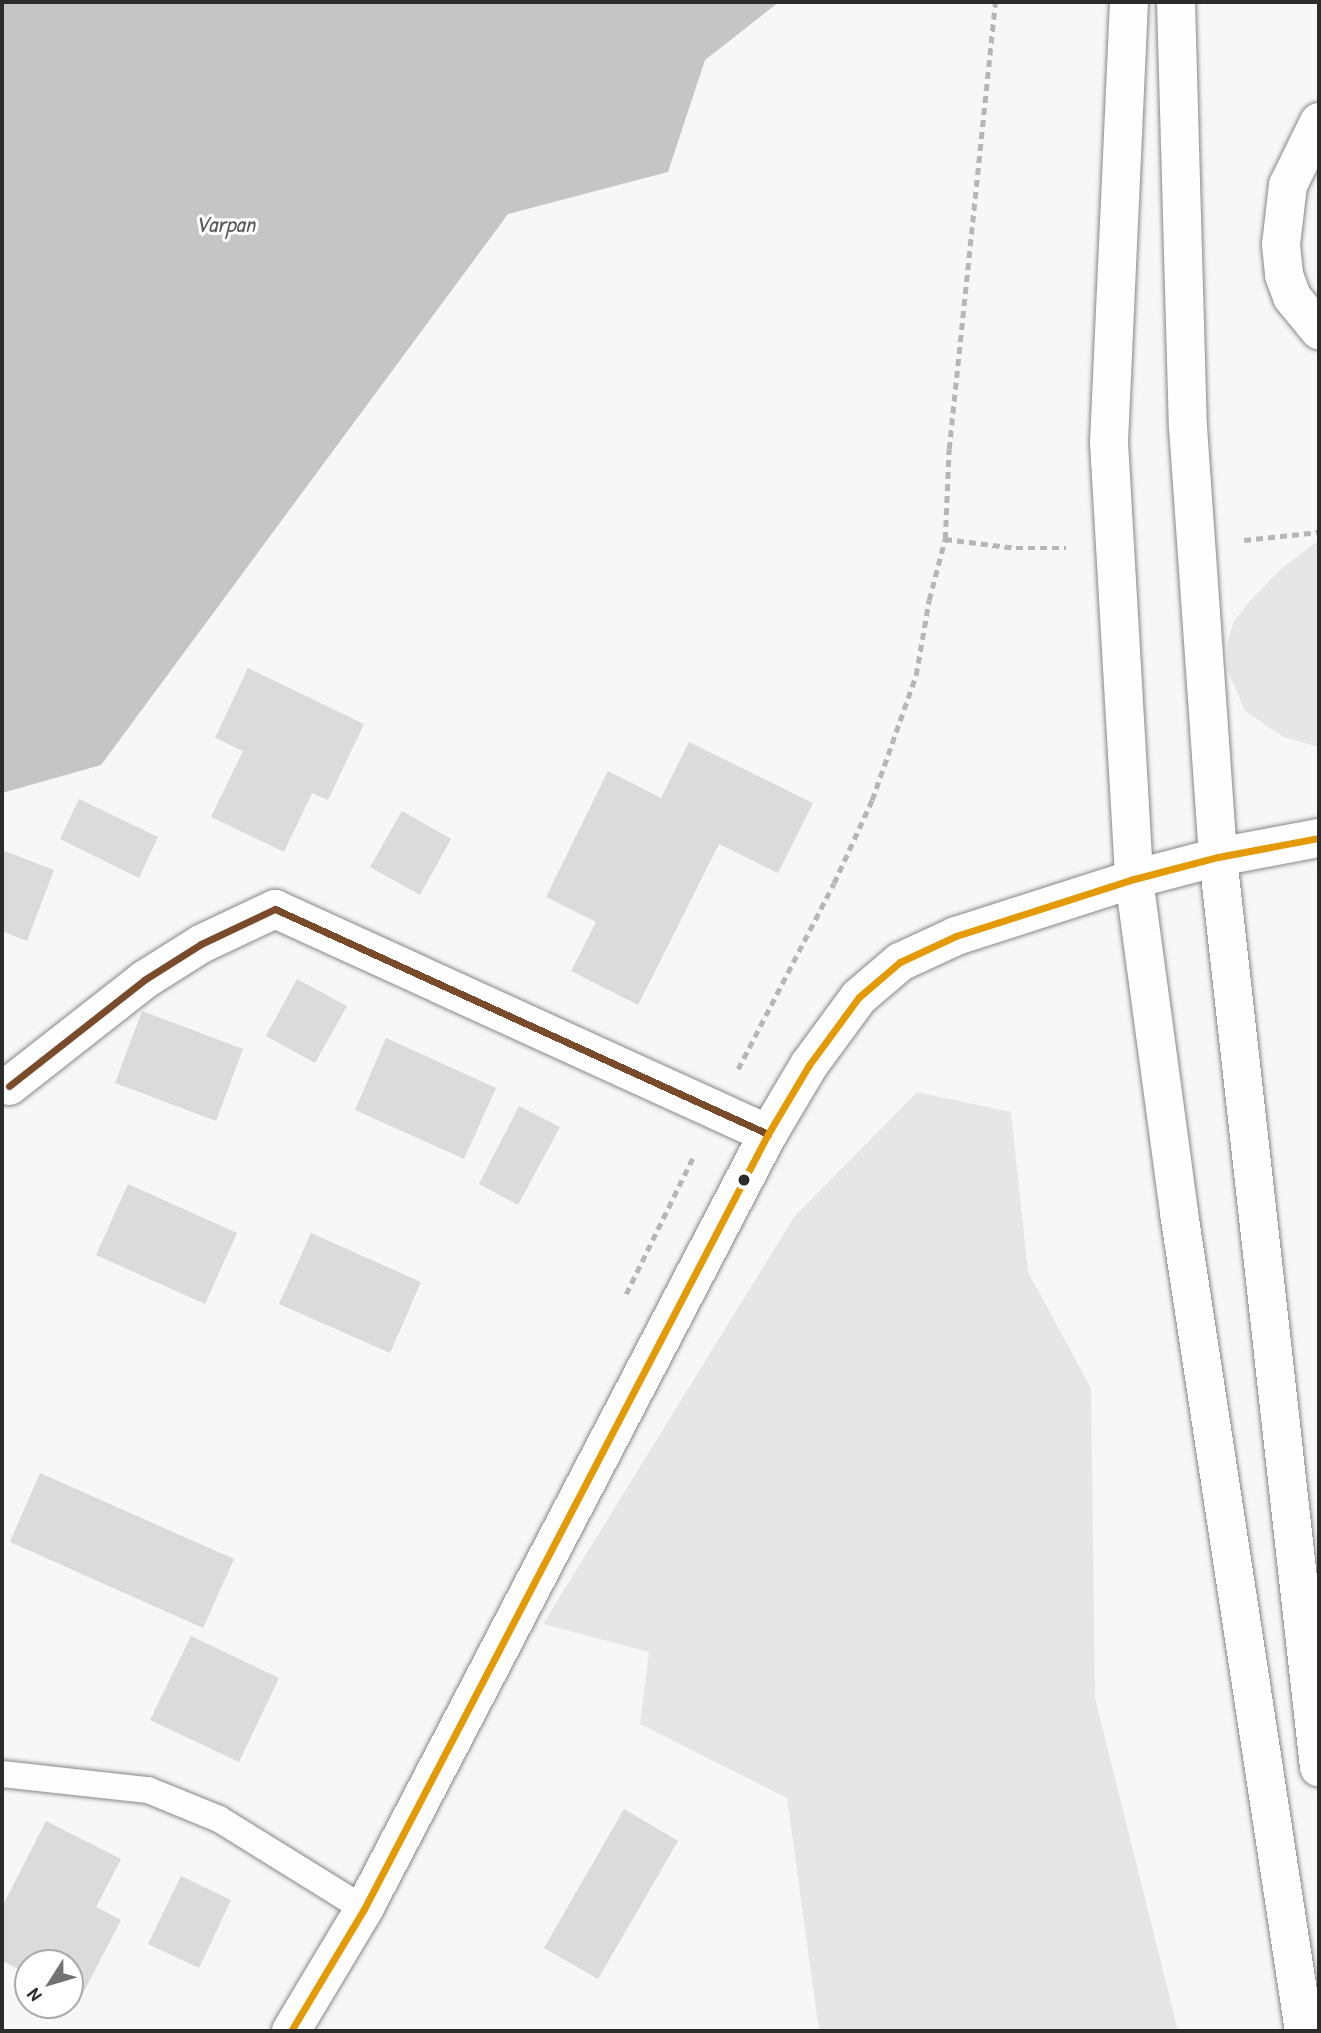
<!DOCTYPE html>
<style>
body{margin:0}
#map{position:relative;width:1321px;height:2033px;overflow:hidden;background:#f7f7f7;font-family:"Patrick Hand",sans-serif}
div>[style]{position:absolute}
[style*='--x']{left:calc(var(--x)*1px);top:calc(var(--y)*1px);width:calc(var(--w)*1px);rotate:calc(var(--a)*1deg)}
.green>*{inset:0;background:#e6e6e6}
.water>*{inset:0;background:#c5c5c5}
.building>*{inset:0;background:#dbdbdb}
.path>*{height:4.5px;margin-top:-2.25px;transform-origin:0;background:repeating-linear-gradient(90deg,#b6b6b6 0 7px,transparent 0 12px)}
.roads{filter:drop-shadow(0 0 2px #878787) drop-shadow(0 0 2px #878787)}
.service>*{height:26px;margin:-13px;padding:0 13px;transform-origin:13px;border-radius:13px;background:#fefefe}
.minor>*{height:38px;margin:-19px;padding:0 19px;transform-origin:19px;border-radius:19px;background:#fefefe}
.tertiary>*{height:38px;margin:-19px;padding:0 19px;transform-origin:19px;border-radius:19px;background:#fefefe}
.primary>*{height:38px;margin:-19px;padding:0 19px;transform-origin:19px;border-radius:19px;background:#fefefe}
.bus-1>*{height:7px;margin:-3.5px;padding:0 3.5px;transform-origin:3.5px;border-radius:3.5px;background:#7a4b2a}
.bus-2>*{height:7px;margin:-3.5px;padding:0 3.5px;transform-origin:3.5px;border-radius:3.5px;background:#e39a04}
.dots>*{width:19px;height:19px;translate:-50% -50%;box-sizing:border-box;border:4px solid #fff;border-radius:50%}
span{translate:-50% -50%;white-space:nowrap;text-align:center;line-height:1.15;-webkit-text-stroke:6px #fff;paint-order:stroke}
.water-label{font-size:23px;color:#5a5a5a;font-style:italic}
.frame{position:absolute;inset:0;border:4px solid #2b2b2b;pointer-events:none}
.north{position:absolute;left:14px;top:1949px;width:70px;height:70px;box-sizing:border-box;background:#fff;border:2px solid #aaa;border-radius:50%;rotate:233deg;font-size:19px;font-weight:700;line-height:28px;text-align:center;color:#2b2b2b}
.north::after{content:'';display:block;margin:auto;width:24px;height:32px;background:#727272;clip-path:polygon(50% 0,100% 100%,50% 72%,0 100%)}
</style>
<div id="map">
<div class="green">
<div style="clip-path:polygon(1319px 540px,1319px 747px,1284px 737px,1245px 711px,1228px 671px,1227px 646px,1233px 623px,1249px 602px,1282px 568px)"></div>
<div style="clip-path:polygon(917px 1092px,1011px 1112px,1028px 1272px,1091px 1388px,1095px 1698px,1178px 2031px,819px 2031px,787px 1798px,640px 1724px,649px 1652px,543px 1624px,794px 1217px)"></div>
</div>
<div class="water">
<div style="clip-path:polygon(2px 2px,779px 2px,705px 60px,668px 172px,508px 214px,101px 765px,2px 793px)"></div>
</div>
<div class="building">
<div style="clip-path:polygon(248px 668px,364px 724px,328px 800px,312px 793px,284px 852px,211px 817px,243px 751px,215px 738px)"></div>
<div style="clip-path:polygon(689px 742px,813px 803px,778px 873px,719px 844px,638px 1005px,571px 971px,596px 922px,546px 897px,608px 771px,661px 798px)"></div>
<div style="clip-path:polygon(79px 799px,158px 837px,139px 878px,60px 839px)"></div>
<div style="clip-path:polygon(402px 811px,451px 839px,420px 895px,370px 867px)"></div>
<div style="clip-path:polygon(2px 850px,54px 870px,27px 941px,2px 931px)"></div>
<div style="clip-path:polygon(297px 979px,347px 1006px,315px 1063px,266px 1036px)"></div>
<div style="clip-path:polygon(142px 1011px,243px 1049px,216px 1121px,115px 1083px)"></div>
<div style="clip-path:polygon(386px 1038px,496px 1088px,464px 1159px,355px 1110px)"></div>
<div style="clip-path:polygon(519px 1106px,560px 1127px,518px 1205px,479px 1184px)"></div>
<div style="clip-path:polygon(128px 1184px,237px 1233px,205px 1304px,96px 1255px)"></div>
<div style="clip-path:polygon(311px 1233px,421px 1282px,390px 1353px,279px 1304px)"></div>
<div style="clip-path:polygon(40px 1473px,234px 1559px,203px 1628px,10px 1542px)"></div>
<div style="clip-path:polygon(191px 1636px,279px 1678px,239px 1762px,150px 1720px)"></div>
<div style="clip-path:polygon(624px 1809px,678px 1841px,598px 1979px,544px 1948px)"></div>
<div style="clip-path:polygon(46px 1821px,121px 1859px,96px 1907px,121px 1920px,79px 2001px,70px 1996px,70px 1963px,28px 1963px,28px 1974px,2px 1961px,2px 1907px)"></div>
<div style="clip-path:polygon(181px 1876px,231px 1900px,199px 1968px,148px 1944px)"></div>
</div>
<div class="path">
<div style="--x:945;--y:539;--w:72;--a:7.2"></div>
<div style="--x:1016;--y:548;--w:50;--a:0"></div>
<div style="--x:1244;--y:540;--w:75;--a:-6.1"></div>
<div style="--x:738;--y:1069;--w:209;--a:-62.7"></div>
<div style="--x:834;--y:883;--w:91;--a:-65.4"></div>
<div style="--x:872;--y:800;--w:133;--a:-70.6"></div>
<div style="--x:916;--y:675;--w:76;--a:-80.2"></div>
<div style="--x:929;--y:600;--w:63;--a:-75.3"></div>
<div style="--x:945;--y:539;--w:90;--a:-87.5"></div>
<div style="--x:949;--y:449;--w:449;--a:-84.1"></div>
<div style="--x:626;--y:1294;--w:155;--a:-63.9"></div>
</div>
<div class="roads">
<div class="service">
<div style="--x:2;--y:1774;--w:147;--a:6.3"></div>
<div style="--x:148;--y:1790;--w:77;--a:22.2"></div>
<div style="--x:219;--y:1819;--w:171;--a:31.8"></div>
</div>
<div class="minor">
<div style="--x:1319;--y:122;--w:70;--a:116.2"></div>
<div style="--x:1288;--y:185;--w:60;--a:96.7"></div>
<div style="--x:1281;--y:245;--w:30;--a:84"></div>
<div style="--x:1284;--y:275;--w:23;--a:70"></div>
<div style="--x:1292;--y:297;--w:43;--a:50.7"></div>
<div style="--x:1218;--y:857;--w:103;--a:-10.7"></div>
<div style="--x:9;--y:1086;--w:172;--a:-38.1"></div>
<div style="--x:144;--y:980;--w:67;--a:-32.3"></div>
<div style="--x:201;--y:944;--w:82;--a:-25.3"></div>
<div style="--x:275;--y:909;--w:542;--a:24.53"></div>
</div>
<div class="tertiary">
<div style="--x:291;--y:2031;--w:142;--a:-59.1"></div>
<div style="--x:364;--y:1909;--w:874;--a:-62.47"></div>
<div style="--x:768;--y:1134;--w:80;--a:-59.3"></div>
<div style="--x:809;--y:1065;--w:84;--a:-53.7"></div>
<div style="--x:859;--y:997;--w:54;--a:-40.5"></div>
<div style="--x:900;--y:962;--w:62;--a:-24.9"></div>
<div style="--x:956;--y:936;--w:187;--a:-17.8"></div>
</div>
<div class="primary">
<div style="--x:1129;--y:2;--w:440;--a:92.6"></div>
<div style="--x:1109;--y:442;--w:438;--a:86.7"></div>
<div style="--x:1134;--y:879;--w:337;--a:82.3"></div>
<div style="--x:1179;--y:1213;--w:827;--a:81.31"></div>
<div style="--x:1176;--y:2;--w:425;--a:88.4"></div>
<div style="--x:1188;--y:427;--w:431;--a:86"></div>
<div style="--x:1218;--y:857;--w:916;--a:83.67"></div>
<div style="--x:1134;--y:879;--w:87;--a:-14.7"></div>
</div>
</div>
<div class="bus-1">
<div style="--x:9;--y:1086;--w:172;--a:-38.1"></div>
<div style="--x:144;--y:980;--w:67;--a:-32.3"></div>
<div style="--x:201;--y:944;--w:82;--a:-25.3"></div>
<div style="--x:275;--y:909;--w:542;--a:24.53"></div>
</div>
<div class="bus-2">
<div style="--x:291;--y:2031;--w:142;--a:-59.1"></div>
<div style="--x:364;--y:1909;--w:874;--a:-62.47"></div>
<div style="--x:768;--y:1134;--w:80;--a:-59.3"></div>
<div style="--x:809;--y:1065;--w:84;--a:-53.7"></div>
<div style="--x:859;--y:997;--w:54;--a:-40.5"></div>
<div style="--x:900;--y:962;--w:62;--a:-24.9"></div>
<div style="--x:956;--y:936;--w:187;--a:-17.8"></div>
<div style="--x:1134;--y:879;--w:87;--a:-14.7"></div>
<div style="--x:1218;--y:857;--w:103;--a:-10.7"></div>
</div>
<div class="dots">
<div style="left:744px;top:1180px;background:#2b2b2b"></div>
</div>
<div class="water-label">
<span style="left:225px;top:224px">Varpan</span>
</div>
<div class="frame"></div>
<div class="north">N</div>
</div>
